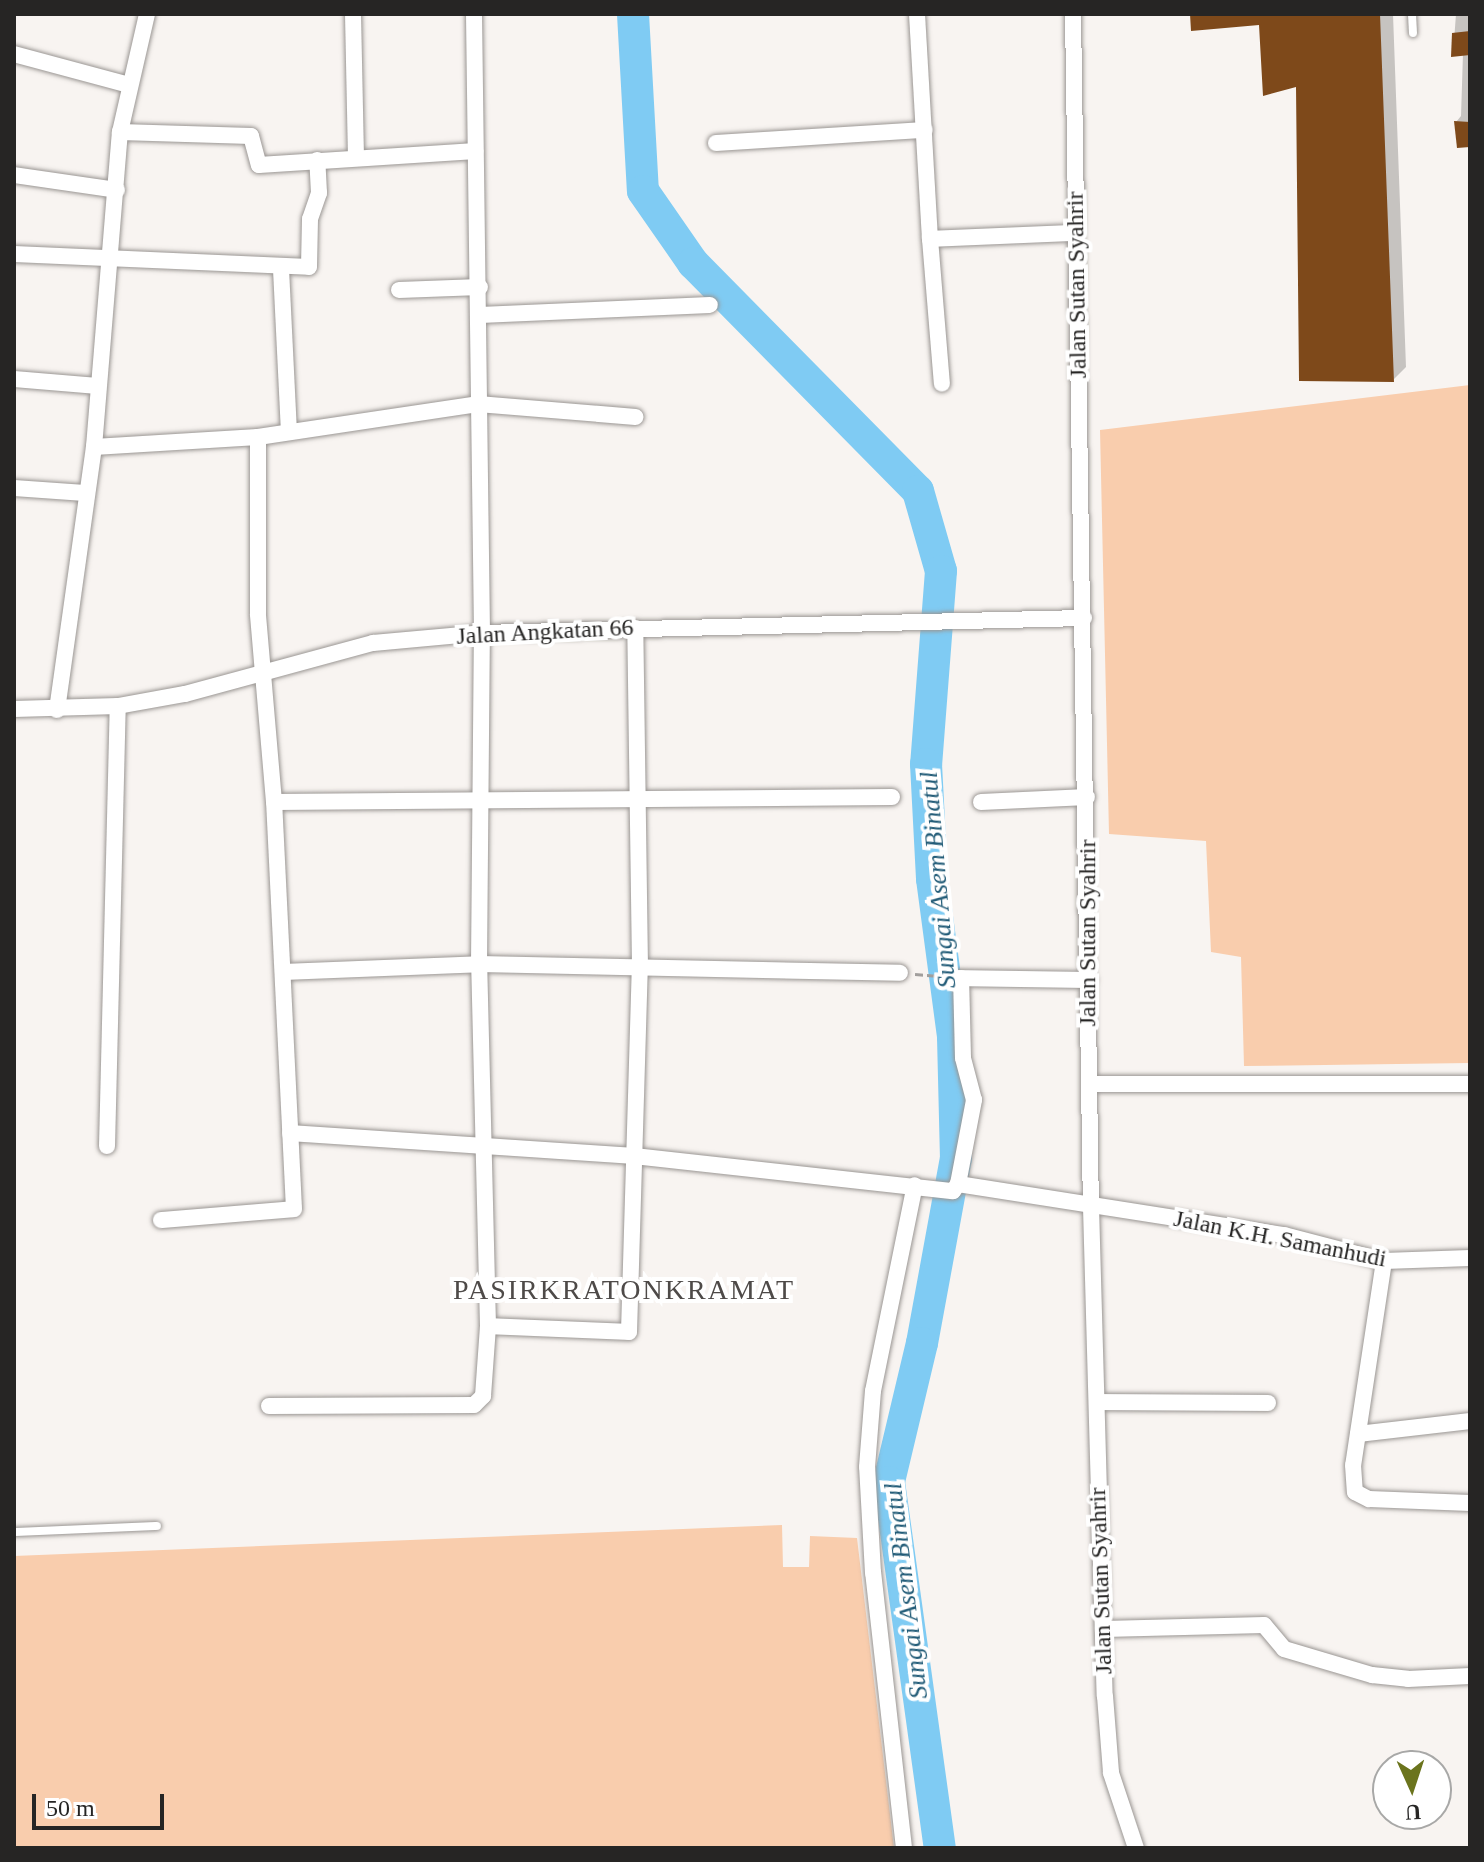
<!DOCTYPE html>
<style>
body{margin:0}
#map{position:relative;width:1484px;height:1862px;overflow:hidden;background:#f8f4f1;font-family:Georgia,serif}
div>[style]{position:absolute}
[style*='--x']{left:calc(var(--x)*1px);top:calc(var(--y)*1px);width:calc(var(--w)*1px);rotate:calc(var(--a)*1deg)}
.green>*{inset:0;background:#f9cdad}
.shadow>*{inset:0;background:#0003}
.river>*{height:32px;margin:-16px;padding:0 16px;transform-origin:16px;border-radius:16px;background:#7fcbf3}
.building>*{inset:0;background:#7e491a}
.path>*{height:3px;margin-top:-1.5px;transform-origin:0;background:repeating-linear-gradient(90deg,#a19e9c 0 8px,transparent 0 12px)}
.roads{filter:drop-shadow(0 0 2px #9a9693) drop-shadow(0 0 2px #9a9693)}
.lane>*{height:8px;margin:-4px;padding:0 4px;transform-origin:4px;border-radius:4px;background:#fff}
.street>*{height:16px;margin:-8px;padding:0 8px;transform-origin:8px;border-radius:8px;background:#fff}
span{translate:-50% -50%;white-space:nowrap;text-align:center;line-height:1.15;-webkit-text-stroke:8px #fff;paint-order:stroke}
.street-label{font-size:24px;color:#262524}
.water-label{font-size:26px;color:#215b77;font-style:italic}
.quarter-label{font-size:28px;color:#4e4a48;letter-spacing:2px}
.frame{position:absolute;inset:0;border:16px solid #262524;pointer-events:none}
.north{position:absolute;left:1372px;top:1750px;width:80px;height:80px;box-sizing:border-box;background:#fff;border:2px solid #a8a8a7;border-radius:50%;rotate:177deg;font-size:22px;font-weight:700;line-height:32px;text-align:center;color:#262524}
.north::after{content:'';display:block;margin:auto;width:28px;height:36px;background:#6b741d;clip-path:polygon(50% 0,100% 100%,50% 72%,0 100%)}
.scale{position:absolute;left:32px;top:1794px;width:132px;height:36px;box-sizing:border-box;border:4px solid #262524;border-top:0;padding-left:10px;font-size:24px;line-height:28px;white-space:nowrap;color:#262524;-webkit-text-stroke:6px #fff;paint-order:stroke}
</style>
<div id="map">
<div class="green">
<div style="clip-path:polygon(1470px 385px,1470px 1063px,1244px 1066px,1241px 957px,1211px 952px,1206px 841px,1109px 834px,1100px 430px)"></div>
<div style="clip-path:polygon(782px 1525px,783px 1567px,809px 1567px,810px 1536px,857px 1538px,894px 1848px,14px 1848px,14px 1556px)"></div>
</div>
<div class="shadow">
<div style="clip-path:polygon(1192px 14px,1393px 14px,1406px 367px,1393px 380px,1298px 84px,1261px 23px)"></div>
<div style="clip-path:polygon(1456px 14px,1470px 14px,1470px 145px,1456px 122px,1461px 116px,1463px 53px,1453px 54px)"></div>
</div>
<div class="river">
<div style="--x:633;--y:14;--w:177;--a:86.8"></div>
<div style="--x:643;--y:191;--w:88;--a:55.2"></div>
<div style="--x:693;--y:263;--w:320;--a:45.4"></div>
<div style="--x:918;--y:491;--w:83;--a:74"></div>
<div style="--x:941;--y:571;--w:194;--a:94.4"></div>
<div style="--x:926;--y:764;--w:115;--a:87"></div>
<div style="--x:932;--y:879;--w:159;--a:82.4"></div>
<div style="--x:953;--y:1037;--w:121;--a:88.6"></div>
<div style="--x:956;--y:1158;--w:188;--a:100.4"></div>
<div style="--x:922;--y:1343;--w:143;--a:103.4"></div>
<div style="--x:889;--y:1482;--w:370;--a:82.1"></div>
</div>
<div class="building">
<div style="clip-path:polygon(1190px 14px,1380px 14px,1394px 382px,1299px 381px,1296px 87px,1263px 96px,1259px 25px,1191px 31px)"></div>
<div style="clip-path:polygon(1470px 31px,1470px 55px,1451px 57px,1452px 33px)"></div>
<div style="clip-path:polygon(1454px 121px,1470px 122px,1470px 147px,1457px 148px)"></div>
</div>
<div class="path">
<div style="--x:915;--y:974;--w:21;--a:5"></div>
</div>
<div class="roads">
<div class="lane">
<div style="--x:1412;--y:14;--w:19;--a:87"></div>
<div style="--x:14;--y:1532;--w:143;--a:-2.4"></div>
</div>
<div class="street">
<div style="--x:353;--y:14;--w:142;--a:88.8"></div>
<div style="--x:917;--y:14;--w:225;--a:86.7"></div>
<div style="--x:930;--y:239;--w:145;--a:-2.4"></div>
<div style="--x:1073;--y:14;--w:1193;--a:89.14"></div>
<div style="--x:1091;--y:1207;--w:489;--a:88.4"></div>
<div style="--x:1105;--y:1696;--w:77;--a:85.5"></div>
<div style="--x:1111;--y:1773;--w:79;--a:71.6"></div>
<div style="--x:14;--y:54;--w:119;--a:15.1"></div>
<div style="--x:120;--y:132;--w:131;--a:1.7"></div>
<div style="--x:251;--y:136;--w:30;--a:75"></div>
<div style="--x:259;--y:165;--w:217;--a:-3.7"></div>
<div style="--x:716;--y:143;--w:209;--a:-3.6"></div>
<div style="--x:14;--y:175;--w:104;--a:8.3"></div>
<div style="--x:930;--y:239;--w:145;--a:85.3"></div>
<div style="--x:14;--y:254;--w:295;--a:2.5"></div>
<div style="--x:309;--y:267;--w:48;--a:-88.8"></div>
<div style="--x:310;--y:219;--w:28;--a:-71"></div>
<div style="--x:319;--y:193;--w:33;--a:-93"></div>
<div style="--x:281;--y:269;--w:161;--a:87.2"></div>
<div style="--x:399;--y:290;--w:81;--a:-2.1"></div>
<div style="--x:480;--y:315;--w:230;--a:-2.5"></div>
<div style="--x:14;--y:379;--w:84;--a:4.8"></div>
<div style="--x:94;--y:447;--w:164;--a:-3.5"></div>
<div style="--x:258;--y:437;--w:222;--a:-8.5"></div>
<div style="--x:478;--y:404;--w:158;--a:4.7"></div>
<div style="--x:14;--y:488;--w:71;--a:4"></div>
<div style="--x:14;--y:709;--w:104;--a:-1.7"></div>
<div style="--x:118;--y:706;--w:68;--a:-10.2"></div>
<div style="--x:185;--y:694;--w:195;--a:-15.2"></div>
<div style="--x:373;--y:643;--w:109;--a:-5.2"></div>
<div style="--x:482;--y:633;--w:602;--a:-1.43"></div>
<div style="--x:57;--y:710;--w:266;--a:-82"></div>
<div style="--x:94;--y:447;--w:316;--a:-85.3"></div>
<div style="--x:120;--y:132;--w:121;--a:-77.1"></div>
<div style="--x:274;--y:802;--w:618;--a:-0.46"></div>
<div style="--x:981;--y:802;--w:106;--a:-2.7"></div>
<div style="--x:283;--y:972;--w:196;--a:-2.3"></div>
<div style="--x:479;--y:964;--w:421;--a:1.2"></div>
<div style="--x:951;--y:978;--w:138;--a:0.8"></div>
<div style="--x:1089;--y:1084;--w:381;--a:0"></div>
<div style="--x:290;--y:1133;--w:345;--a:3.8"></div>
<div style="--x:634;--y:1156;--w:321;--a:6.3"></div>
<div style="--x:953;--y:1191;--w:9;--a:-54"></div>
<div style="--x:958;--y:1184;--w:330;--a:8.9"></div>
<div style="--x:1284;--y:1235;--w:103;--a:14.6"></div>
<div style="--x:1384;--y:1261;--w:86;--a:-2"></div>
<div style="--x:107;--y:1146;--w:440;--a:-88.6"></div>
<div style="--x:958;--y:1184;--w:86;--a:-79.2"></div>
<div style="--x:974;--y:1100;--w:43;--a:-104.7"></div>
<div style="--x:963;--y:1058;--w:80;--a:-91.4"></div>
<div style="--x:161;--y:1220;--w:133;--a:-4.7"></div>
<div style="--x:294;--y:1209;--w:407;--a:-92.8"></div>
<div style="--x:274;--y:802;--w:189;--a:-94.9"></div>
<div style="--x:258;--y:614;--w:177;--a:-90"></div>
<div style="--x:1384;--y:1261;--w:206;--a:98.6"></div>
<div style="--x:1353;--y:1465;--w:27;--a:86"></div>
<div style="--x:1355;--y:1492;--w:16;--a:27"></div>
<div style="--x:1369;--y:1499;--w:101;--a:2.3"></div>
<div style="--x:488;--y:1326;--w:141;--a:2.4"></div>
<div style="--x:629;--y:1332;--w:365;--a:-88.3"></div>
<div style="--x:640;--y:967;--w:339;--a:-90.8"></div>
<div style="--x:1098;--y:1402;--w:170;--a:0.3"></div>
<div style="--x:269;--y:1406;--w:205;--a:-0.3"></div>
<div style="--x:474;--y:1405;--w:13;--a:-45"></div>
<div style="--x:483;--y:1396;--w:70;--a:-85.9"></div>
<div style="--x:488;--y:1326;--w:362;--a:-91.4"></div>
<div style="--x:479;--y:964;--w:331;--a:-89.5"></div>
<div style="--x:482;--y:633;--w:619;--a:-90.74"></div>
<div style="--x:1358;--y:1434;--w:113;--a:-6.6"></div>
<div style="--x:1104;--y:1629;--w:160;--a:-1.4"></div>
<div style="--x:1264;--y:1625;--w:31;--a:50"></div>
<div style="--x:1284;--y:1649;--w:92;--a:16.5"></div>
<div style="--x:1372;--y:1675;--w:36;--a:6"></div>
<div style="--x:1408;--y:1679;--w:62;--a:-2.8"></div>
<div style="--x:904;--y:1848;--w:277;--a:-96.4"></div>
<div style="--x:873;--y:1573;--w:106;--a:-93.2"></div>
<div style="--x:867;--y:1467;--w:76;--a:-85.5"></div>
<div style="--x:873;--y:1391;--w:210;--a:-78.5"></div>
</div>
</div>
<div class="street-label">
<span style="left:1077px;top:285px;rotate:-91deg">Jalan Sutan Syahrir</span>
<span style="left:545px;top:632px;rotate:-3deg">Jalan Angkatan 66</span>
<span style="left:1088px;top:933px;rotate:-90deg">Jalan Sutan Syahrir</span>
<span style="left:1280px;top:1239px;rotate:11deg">Jalan K.H. Samanhudi</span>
<span style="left:1101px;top:1581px;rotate:-92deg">Jalan Sutan Syahrir</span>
</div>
<div class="water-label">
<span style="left:938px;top:880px;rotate:-95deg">Sungai Asem Binatul</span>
<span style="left:906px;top:1591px;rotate:-97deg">Sungai Asem Binatul</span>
</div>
<div class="quarter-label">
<span style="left:624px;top:1290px">PASIRKRATONKRAMAT</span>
</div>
<div class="frame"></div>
<div class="north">U</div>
<div class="scale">50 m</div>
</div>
